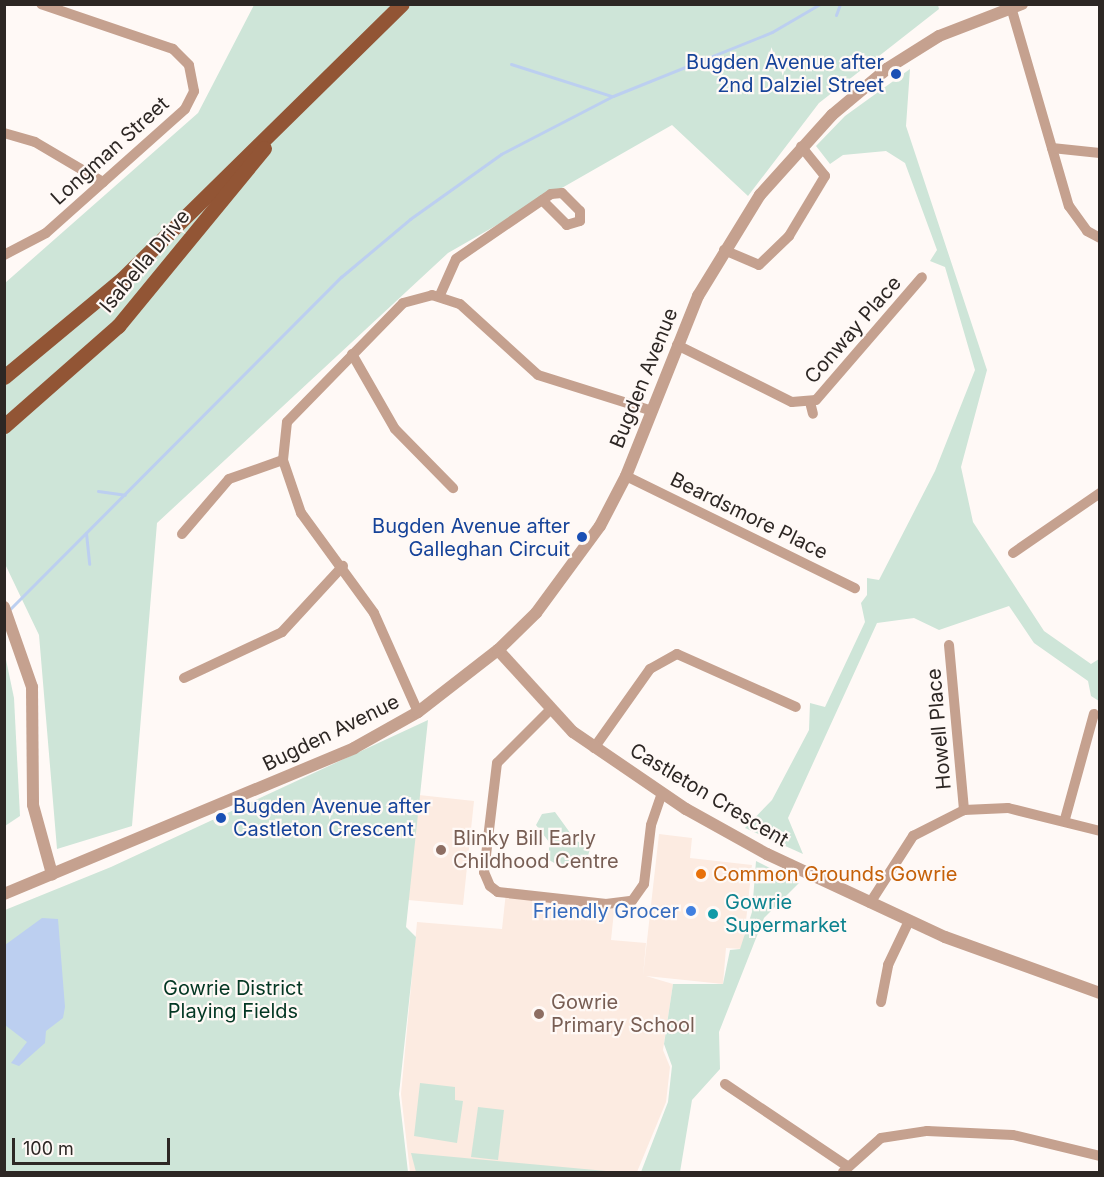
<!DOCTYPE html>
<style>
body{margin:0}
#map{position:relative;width:1104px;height:1177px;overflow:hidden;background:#fff9f6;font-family:Inter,sans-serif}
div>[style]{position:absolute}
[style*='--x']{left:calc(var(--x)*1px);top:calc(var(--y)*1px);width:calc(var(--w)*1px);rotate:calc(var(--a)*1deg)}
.built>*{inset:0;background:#fcebe1}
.green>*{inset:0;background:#cee5d8}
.water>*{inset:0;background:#bccff0}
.stream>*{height:3px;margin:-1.5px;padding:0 1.5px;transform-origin:1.5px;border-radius:1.5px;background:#bccff0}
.minor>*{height:10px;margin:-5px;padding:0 5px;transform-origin:5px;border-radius:5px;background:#c5a18f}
.tertiary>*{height:12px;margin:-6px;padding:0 6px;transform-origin:6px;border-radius:6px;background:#c5a18f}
.primary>*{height:15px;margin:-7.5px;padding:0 7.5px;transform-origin:7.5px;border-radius:7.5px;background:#925535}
.dots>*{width:16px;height:16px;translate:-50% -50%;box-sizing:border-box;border:3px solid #fff9f6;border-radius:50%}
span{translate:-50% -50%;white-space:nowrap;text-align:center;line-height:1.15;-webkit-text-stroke:4.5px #fff9f6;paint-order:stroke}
.transit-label{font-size:20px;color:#164399}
.right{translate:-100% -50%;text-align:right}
.left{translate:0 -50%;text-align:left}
.street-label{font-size:20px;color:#2d2724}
.education-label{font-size:20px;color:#785e54}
.food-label{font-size:20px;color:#c56008}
.culture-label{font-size:20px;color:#0d838f}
.shop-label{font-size:20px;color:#366cbe}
.park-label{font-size:20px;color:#033723}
.frame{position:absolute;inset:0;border:6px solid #2d2724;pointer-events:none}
.scale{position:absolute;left:12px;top:1138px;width:158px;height:27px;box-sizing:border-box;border:3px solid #2d2724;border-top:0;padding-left:8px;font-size:18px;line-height:21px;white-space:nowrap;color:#2d2724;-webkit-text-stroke:4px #fff9f6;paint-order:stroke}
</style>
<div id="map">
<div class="built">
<div style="clip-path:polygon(419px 795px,474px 801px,463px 905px,408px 900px)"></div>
<div style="clip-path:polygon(659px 834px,692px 838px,690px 858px,752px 865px,743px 949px,726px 948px,723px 984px,646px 976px,673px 984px,663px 1050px,670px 1067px,666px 1102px,637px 1172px,410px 1172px,401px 1094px,417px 922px,502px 929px,506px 892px,615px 902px,611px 940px,646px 943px,643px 976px)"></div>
</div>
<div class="green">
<div style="clip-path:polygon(254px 5px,938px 5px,939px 9px,819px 103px,748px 196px,672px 125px,448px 253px,157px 523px,132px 826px,57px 849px,39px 635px,5px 564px,5px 283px,198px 113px)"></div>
<div style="clip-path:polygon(910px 69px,906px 126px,987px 370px,961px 467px,973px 522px,1044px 631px,1091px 664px,1099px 659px,1099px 701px,1091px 696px,1088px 681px,1034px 643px,1009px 606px,939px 630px,914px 618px,877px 623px,788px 818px,803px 854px,745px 828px,772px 800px,809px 730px,810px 703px,825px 707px,865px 622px,861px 603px,867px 595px,867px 578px,879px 580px,935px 471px,975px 370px,945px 267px,930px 261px,937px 250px,905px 163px,886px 151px,843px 155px,830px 164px,816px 146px,845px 116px)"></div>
<div style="clip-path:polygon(4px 650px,14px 698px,20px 816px,5px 826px)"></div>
<div style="clip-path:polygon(428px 720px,406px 927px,416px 937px,399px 1094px,408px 1172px,5px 1172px,5px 910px,111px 867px)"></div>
<div style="clip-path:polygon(555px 812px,576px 841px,591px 846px,586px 862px,565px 869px,549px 860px,549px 842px,536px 825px,542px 814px)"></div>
<div style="clip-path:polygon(756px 861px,799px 883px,764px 918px,719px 1032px,720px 1069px,692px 1100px,680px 1172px,641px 1172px,668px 1102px,672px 1066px,664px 1044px,673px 984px,723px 984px,730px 950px,740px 949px,752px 912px)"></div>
<div style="clip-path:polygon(420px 1083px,455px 1087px,455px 1100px,463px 1101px,457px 1143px,414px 1136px)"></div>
<div style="clip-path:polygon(478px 1107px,504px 1110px,498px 1160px,471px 1157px)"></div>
<div style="clip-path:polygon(411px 1153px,617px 1172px,416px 1172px)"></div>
</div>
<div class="water">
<div style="clip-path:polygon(42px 918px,58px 919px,65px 1007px,63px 1018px,46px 1031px,45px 1043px,19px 1066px,11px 1063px,27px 1042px,5px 1025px,5px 945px)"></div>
</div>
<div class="stream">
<div style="--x:836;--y:15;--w:12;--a:-70"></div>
<div style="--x:511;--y:64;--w:105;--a:17.7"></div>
<div style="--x:98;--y:491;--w:27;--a:8"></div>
<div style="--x:86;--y:533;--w:31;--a:84"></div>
<div style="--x:8;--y:611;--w:472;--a:-45.1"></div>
<div style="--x:341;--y:277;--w:90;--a:-40"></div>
<div style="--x:410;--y:219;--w:112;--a:-35.5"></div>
<div style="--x:501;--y:154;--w:126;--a:-27.4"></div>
<div style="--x:613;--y:96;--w:171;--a:-21.9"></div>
<div style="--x:772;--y:32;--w:56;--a:-30.3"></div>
</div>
<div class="minor">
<div style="--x:1011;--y:7;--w:207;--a:73.8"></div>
<div style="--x:1069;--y:206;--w:31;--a:54"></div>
<div style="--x:1087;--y:231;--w:15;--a:28"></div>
<div style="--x:4;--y:133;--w:32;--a:16"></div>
<div style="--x:35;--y:142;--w:79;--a:30.5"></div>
<div style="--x:1052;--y:148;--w:48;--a:5.9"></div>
<div style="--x:724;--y:250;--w:38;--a:23"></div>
<div style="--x:759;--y:265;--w:42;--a:-44"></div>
<div style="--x:789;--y:236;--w:70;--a:-59"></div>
<div style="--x:825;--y:176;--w:38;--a:-129"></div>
<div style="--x:4;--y:255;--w:47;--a:-27.6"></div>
<div style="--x:46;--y:233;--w:186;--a:-41.7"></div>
<div style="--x:185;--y:109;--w:20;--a:-63"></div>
<div style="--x:194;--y:91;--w:26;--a:-101"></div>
<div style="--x:189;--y:65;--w:23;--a:-135"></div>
<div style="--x:173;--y:49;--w:139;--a:-161.2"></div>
<div style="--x:440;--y:295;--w:39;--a:-66"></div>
<div style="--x:456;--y:259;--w:115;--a:-34.4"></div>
<div style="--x:551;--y:194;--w:11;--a:-5"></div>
<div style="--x:562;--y:193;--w:25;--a:45"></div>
<div style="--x:580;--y:211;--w:10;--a:90"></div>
<div style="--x:580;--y:221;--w:14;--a:163"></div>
<div style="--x:567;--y:225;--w:35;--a:-135"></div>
<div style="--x:677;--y:345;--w:128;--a:26.4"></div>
<div style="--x:792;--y:402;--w:24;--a:-5"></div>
<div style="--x:816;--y:400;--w:162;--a:-49.2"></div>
<div style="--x:352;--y:354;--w:86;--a:60.2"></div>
<div style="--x:395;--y:429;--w:83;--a:45.5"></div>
<div style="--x:810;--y:402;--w:12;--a:76"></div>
<div style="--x:626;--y:476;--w:255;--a:26.1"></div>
<div style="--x:182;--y:534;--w:72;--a:-49.5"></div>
<div style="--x:229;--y:479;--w:57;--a:-19.4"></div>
<div style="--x:1013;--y:553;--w:106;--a:-34.6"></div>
<div style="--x:949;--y:645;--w:166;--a:84.8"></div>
<div style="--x:184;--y:678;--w:108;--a:-25.1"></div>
<div style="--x:282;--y:632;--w:90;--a:-47.3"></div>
<div style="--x:551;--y:709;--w:76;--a:135"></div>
<div style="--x:497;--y:763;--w:110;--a:96.8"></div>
<div style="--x:484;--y:872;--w:15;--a:67"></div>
<div style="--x:490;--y:886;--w:10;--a:37"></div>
<div style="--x:498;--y:892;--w:109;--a:6.3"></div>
<div style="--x:606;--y:904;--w:26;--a:-7"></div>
<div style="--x:632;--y:901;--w:21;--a:-55"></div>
<div style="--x:644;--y:884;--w:59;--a:-83.2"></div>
<div style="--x:651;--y:825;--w:34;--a:-71"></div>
<div style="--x:418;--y:712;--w:108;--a:-114"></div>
<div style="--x:374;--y:613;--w:124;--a:-126.1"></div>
<div style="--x:301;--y:513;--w:56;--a:-108.8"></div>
<div style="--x:283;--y:460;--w:38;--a:-84"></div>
<div style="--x:287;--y:422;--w:166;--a:-45.7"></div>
<div style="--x:403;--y:303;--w:30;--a:-15"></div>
<div style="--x:432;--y:295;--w:29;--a:18"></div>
<div style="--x:460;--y:304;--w:105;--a:42.3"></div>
<div style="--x:538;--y:375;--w:120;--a:17.5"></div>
<div style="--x:594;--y:748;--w:97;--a:-54.7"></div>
<div style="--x:650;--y:669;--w:31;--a:-29"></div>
<div style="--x:677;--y:654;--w:130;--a:24"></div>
<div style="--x:1065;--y:819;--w:109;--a:-74.6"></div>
<div style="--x:870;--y:903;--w:80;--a:-57.3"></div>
<div style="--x:913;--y:836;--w:57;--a:-27"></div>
<div style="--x:964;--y:810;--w:44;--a:-2.6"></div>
<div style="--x:1008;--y:808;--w:95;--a:14"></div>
<div style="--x:881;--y:1002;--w:38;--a:-79"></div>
<div style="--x:888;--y:965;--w:49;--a:-64.5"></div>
<div style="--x:725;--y:1084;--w:147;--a:33.9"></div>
<div style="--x:843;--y:1172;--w:51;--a:-41.8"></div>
<div style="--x:881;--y:1138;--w:47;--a:-8.7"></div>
<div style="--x:927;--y:1131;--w:86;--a:2.7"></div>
<div style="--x:1013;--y:1135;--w:89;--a:13.6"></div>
</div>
<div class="tertiary">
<div style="--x:4;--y:607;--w:85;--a:70.7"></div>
<div style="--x:32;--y:687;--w:118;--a:89.5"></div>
<div style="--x:33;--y:805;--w:72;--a:74.6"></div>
<div style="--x:498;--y:650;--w:111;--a:47.6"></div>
<div style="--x:573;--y:732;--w:137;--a:34.3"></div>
<div style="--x:686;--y:809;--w:93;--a:29.1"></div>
<div style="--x:767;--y:854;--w:196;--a:25"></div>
<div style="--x:945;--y:937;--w:165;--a:19.9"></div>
<div style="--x:4;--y:894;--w:379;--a:-22.6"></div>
<div style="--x:354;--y:748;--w:73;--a:-29.4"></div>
<div style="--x:418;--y:712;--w:101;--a:-37.8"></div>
<div style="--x:498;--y:650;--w:53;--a:-44.2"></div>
<div style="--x:536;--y:613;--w:108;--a:-53.7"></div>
<div style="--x:600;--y:526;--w:56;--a:-62.5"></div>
<div style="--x:626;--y:476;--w:194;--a:-68.2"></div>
<div style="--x:698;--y:296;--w:119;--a:-58.5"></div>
<div style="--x:760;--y:195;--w:108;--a:-48"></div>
<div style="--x:832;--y:115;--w:73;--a:-40"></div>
<div style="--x:888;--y:68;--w:60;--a:-32.1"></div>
<div style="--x:939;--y:36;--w:89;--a:-21.1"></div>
</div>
<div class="primary">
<div style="--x:4;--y:377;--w:153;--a:-39.7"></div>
<div style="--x:122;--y:279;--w:392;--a:-44.5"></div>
<div style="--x:4;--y:426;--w:152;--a:-41.3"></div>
<div style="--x:118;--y:326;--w:230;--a:-50.6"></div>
</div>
<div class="dots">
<div style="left:896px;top:74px;background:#1a4fb4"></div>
<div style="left:582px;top:537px;background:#1a4fb4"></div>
<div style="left:221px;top:818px;background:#1a4fb4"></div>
<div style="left:441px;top:850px;background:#8d6e63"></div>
<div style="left:701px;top:874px;background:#e8710a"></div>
<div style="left:691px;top:911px;background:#3f7fe0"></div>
<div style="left:713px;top:914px;background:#0f9aa8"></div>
<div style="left:539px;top:1014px;background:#8d6e63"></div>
</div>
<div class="transit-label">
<span class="right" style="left:884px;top:74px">Bugden Avenue after<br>2nd Dalziel Street</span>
<span class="right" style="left:570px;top:538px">Bugden Avenue after<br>Galleghan Circuit</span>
<span class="left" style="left:233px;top:818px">Bugden Avenue after<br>Castleton Crescent</span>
</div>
<div class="street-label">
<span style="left:110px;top:151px;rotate:-42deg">Longman Street</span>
<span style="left:145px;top:261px;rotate:-50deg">Isabella Drive</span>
<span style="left:853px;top:330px;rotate:-49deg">Conway Place</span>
<span style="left:644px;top:378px;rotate:-68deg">Bugden Avenue</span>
<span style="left:749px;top:516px;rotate:26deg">Beardsmore Place</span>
<span style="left:939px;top:729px;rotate:-95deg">Howell Place</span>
<span style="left:331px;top:733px;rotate:-26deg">Bugden Avenue</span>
<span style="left:709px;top:795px;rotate:31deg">Castleton Crescent</span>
</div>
<div class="education-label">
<span class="left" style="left:453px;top:850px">Blinky Bill Early<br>Childhood Centre</span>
<span class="left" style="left:551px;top:1014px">Gowrie<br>Primary School</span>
</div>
<div class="food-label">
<span class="left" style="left:713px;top:874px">Common Grounds Gowrie</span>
</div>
<div class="culture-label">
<span class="left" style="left:725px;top:914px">Gowrie<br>Supermarket</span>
</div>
<div class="shop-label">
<span class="right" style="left:679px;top:911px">Friendly Grocer</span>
</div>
<div class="park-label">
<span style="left:233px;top:1000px">Gowrie District<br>Playing Fields</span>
</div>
<div class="frame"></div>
<div class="scale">100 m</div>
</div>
